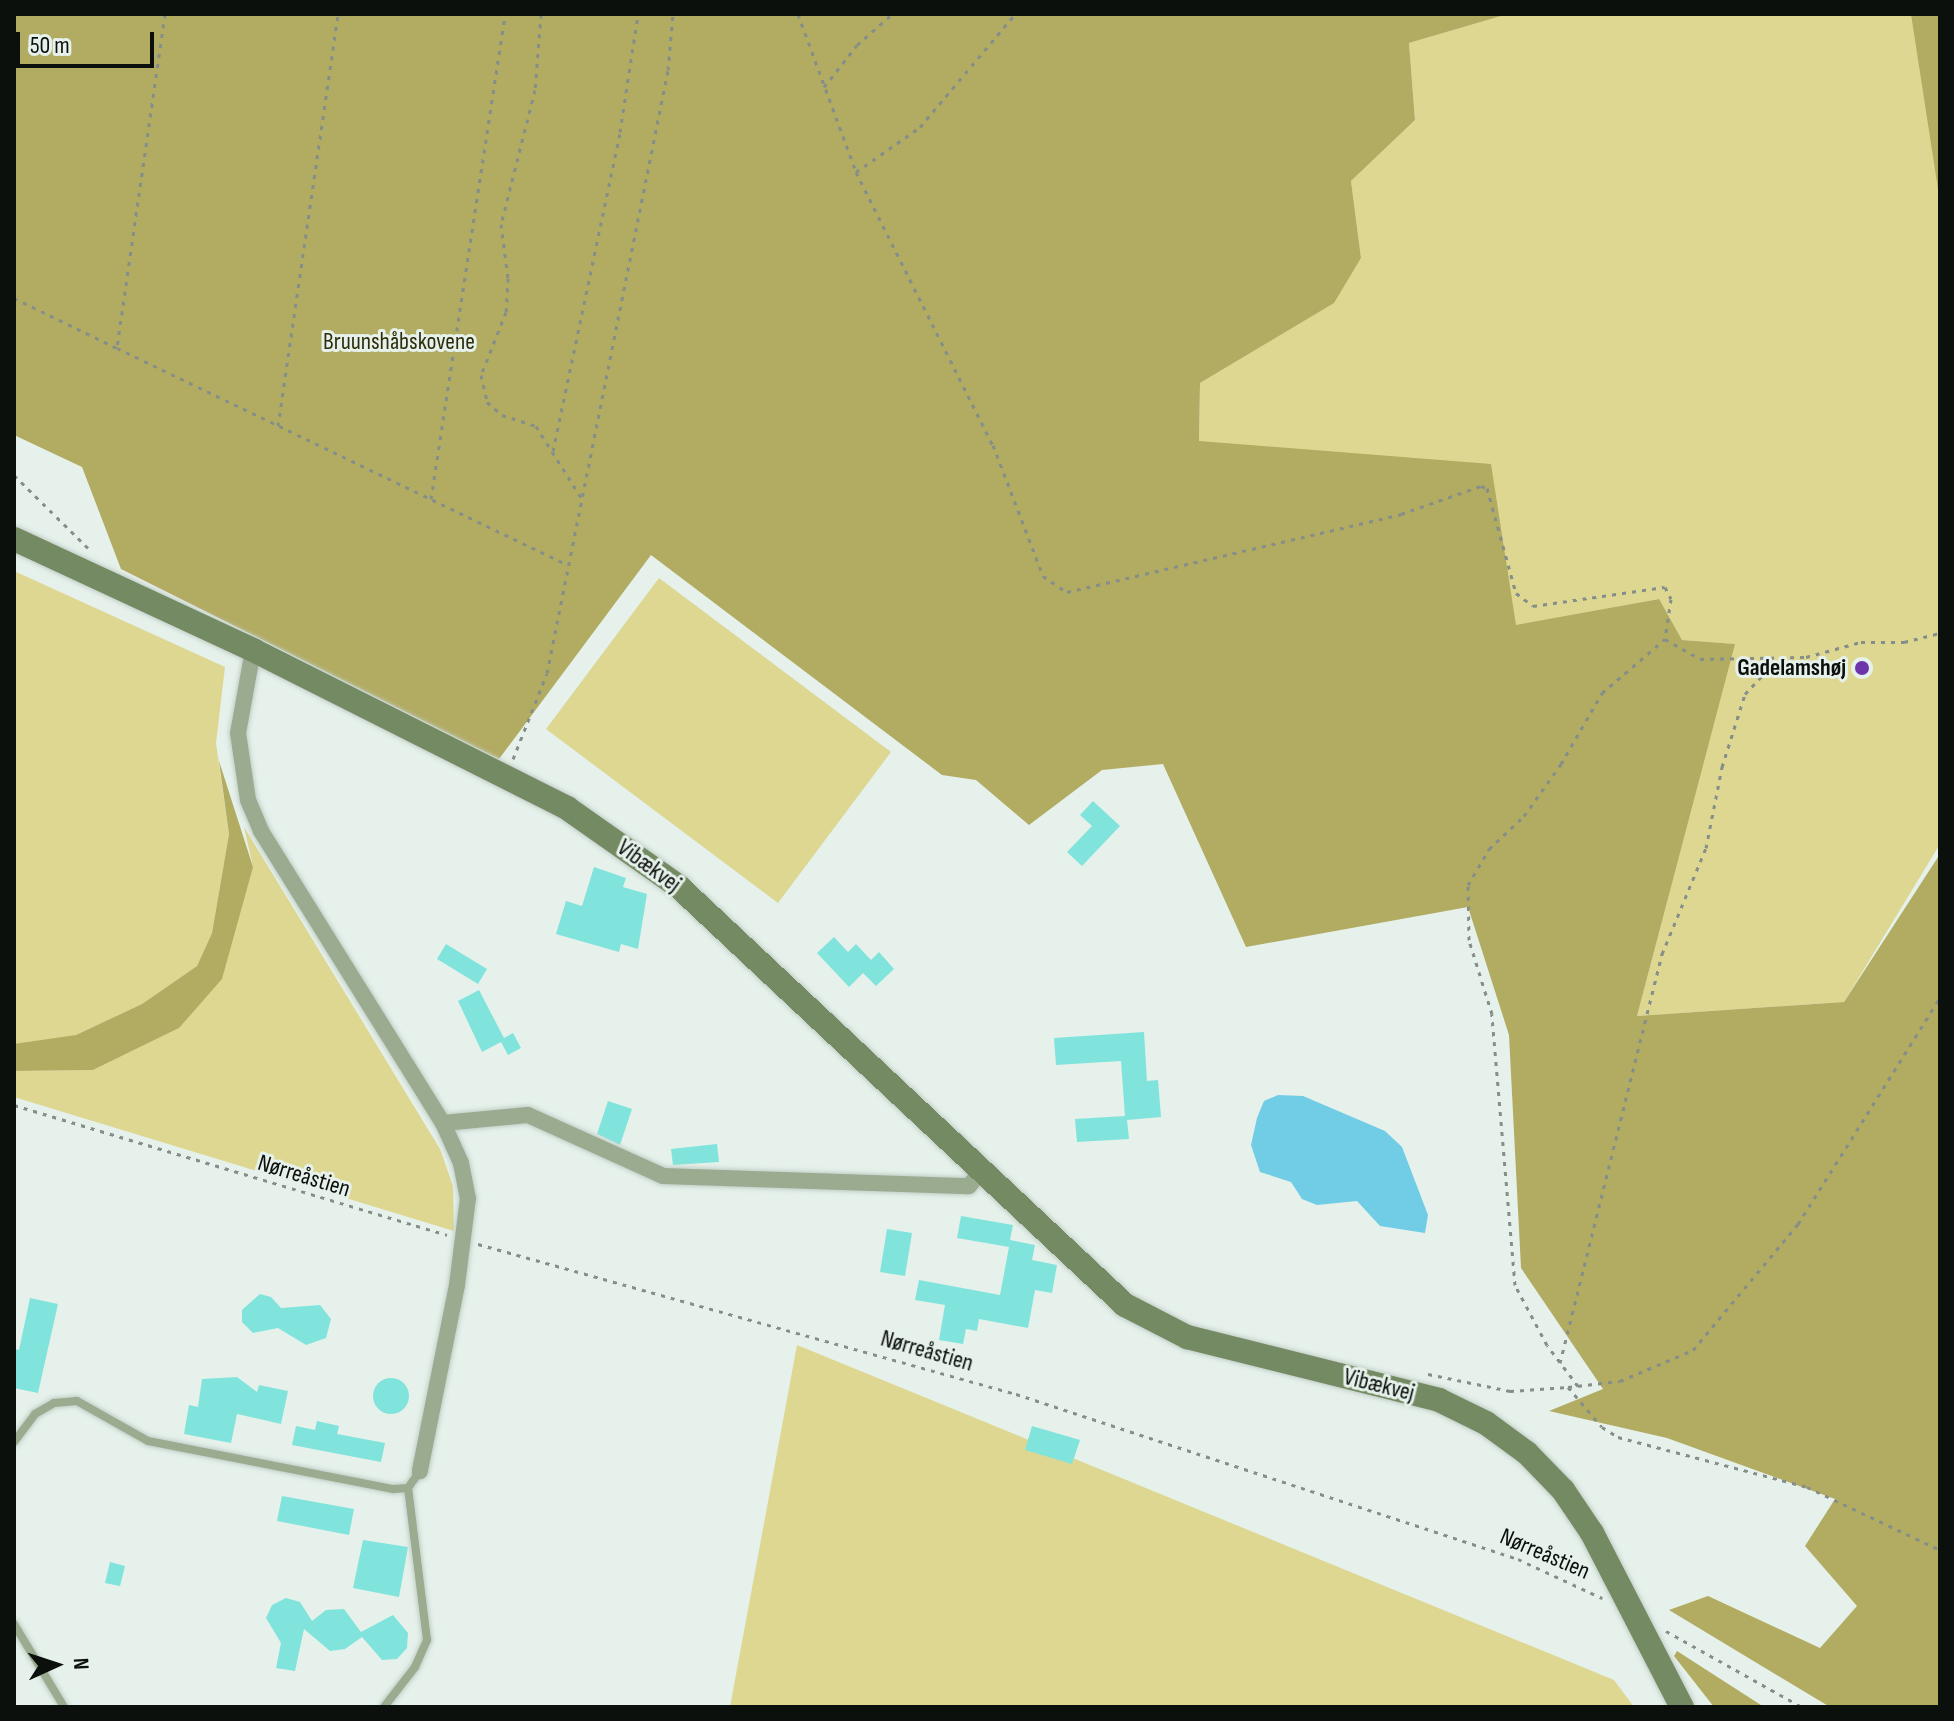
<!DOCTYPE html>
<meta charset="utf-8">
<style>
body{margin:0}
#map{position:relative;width:1954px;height:1721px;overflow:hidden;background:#e5f1ea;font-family:"Sofia Sans Condensed",sans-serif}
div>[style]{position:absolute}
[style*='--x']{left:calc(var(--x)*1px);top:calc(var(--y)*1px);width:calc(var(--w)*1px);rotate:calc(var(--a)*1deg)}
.green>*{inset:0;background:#ddd791}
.forest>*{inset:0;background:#b2ab62}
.water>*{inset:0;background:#70cde5}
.building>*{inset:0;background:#81e4dc}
.round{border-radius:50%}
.path>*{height:3px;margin-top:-1.5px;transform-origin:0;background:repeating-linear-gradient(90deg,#858e89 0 4px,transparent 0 10px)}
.roads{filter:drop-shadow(0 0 2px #c2cdc7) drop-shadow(0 0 2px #c2cdc7)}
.lane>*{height:8px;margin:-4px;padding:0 4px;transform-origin:4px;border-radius:4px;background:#9bab90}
.street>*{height:16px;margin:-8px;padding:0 8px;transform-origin:8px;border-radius:8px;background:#9bab90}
.secondary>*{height:24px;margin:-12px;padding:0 12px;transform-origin:12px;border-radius:12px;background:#748a62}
.dots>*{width:22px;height:22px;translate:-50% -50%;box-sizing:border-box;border:4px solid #e5f1ea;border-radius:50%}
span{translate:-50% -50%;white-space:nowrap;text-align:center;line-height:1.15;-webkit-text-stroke:6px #e5f1ea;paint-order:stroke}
.park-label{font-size:24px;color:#2f2c0a}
.poi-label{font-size:24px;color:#0c100d;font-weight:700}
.right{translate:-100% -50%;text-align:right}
.street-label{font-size:24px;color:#0c100d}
.frame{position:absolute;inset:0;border:16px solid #0c100d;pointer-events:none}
.north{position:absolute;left:16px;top:1625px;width:80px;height:80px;-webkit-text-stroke:6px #e5f1ea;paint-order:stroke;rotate:87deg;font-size:22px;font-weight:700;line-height:32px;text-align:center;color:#0c100d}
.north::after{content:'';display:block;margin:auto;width:28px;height:36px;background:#0c100d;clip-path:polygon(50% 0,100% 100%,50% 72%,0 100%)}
.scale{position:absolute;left:16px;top:32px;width:138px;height:36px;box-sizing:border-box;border:4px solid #0c100d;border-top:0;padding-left:10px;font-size:24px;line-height:28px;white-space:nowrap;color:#0c100d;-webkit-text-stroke:6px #e5f1ea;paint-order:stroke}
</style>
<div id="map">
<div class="green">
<div style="clip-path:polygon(1508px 14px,1940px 14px,1940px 844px,1844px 1002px,1637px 1016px,1734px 644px,1682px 640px,1658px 599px,1516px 626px,1199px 442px,1200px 383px,1333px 303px,1361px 258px,1351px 181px,1415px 120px,1409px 43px)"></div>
<div style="clip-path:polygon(14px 571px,225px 667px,216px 743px,229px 834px,212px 933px,197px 966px,142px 1004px,76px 1035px,38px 1044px,14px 1044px)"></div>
<div style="clip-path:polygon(659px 578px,891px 752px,778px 903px,546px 729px)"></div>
<div style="clip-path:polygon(244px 827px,440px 1149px,453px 1186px,454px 1231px,14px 1097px,14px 1071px,93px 1070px,179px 1028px,253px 867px)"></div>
<div style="clip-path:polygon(797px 1345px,1614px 1680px,1634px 1707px,730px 1707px)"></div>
</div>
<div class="forest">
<div style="clip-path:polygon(14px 14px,1508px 14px,1409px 43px,1415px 120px,1351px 181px,1361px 258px,1334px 303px,1200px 383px,1199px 441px,1491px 464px,1516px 625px,1659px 599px,1682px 640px,1735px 644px,1637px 1016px,1844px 1002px,1940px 854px,1940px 1707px,1830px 1707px,1669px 1610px,1708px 1596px,1820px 1648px,1857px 1606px,1805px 1546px,1835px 1499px,1667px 1438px,1549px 1411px,1603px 1389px,1521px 1268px,1509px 1035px,1468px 907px,1246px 947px,1163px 764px,1102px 770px,1029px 825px,976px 780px,942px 775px,651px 555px,499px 759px,121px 569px,82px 467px,14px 435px)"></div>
<div style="clip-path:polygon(1911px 14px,1940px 14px,1940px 202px)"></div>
<div style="clip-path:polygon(219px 761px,253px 867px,222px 979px,179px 1028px,93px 1070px,14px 1071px,14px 1044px,76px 1035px,142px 1004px,197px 966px,212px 933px,229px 834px)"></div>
<div style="clip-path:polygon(1677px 1651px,1764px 1707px,1714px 1707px,1674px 1656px)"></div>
</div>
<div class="water">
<div style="clip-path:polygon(1278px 1095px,1303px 1096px,1385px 1131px,1402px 1147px,1428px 1215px,1425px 1233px,1380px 1226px,1357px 1201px,1317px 1205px,1302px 1199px,1291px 1182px,1260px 1172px,1251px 1145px,1257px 1118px,1264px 1101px)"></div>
</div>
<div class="building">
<div style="clip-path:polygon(1093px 801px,1120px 826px,1082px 866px,1067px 852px,1092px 826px,1080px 815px)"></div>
<div style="clip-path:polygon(594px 867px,626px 878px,623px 887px,647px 894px,638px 949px,621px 944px,619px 952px,556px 934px,566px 901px,582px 906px)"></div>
<div style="clip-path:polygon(834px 937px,848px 952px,856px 944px,871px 960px,879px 952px,894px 969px,876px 986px,863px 973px,849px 987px,817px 953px)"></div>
<div style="clip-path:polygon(446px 944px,487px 969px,478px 984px,437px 959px)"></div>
<div style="clip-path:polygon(479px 990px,504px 1038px,513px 1033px,521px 1048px,508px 1055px,501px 1042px,482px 1052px,458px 1001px)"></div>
<div style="clip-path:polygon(1144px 1032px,1147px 1081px,1158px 1080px,1161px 1117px,1127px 1120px,1129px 1139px,1077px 1142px,1075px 1119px,1125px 1116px,1121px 1061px,1056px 1065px,1054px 1038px)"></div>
<div style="clip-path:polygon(608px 1101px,632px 1109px,620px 1145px,597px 1134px)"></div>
<div style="clip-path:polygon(717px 1144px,719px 1162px,673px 1165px,671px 1149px)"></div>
<div style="clip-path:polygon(961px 1216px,1013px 1225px,1010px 1240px,1035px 1245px,1032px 1260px,1057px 1265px,1052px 1293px,1035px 1290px,1028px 1328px,979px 1319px,977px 1331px,966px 1329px,963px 1344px,939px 1340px,945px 1305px,915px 1300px,919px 1280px,1000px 1295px,1009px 1247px,957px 1238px)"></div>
<div style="clip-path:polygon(887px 1229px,912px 1233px,905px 1276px,880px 1272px)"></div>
<div style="clip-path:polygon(260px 1294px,271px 1297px,281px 1308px,320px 1305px,331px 1319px,326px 1338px,306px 1345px,278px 1328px,253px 1333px,242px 1322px,242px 1310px)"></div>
<div style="clip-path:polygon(30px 1298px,58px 1304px,38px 1393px,14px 1388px,14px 1349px,19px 1350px)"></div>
<div style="clip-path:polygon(237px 1377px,257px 1392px,259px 1385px,288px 1391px,281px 1424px,237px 1414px,231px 1443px,184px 1434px,189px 1405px,198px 1407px,202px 1379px)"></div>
<div class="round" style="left:373px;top:1378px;width:36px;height:36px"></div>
<div style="clip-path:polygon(317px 1421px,339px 1426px,337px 1434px,385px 1443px,381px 1462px,292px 1445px,296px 1426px,315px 1430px)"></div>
<div style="clip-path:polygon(1032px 1426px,1080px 1440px,1072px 1464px,1025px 1450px)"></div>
<div style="clip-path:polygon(282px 1496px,354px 1509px,349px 1535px,277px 1521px)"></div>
<div style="clip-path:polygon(363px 1540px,408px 1547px,399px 1597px,353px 1588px)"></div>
<div style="clip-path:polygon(110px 1562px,125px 1566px,120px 1586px,105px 1583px)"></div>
<div style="clip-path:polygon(286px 1598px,300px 1602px,312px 1621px,326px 1610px,344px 1609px,361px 1632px,393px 1615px,408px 1633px,407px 1648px,397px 1659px,382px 1660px,362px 1637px,345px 1649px,330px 1651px,304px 1629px,295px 1671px,276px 1668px,281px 1643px,266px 1618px,272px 1605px)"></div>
</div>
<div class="path">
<div style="--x:165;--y:14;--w:337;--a:98.2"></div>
<div style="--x:117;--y:348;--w:500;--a:25.69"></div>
<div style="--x:541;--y:14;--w:76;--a:94.5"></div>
<div style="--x:535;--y:90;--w:138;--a:104.2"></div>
<div style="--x:501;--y:224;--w:54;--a:82.6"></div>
<div style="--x:508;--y:278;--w:34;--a:93"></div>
<div style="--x:506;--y:312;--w:68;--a:111.6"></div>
<div style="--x:481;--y:375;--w:28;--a:77"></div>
<div style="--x:487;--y:402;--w:20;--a:41"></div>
<div style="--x:502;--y:415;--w:36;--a:18"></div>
<div style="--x:536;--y:426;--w:86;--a:57.8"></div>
<div style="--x:798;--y:14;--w:168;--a:69.8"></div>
<div style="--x:856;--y:172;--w:305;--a:63.4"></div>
<div style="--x:993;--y:445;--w:140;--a:69.1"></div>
<div style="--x:1043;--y:576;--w:29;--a:34"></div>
<div style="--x:1067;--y:592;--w:343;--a:-13.1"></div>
<div style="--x:1401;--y:514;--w:85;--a:-19.3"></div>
<div style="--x:1481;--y:486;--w:6;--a:18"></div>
<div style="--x:1487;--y:488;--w:109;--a:74.6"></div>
<div style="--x:1516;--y:593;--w:21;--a:37"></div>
<div style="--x:1533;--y:606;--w:133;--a:-8.2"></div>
<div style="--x:1665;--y:587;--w:13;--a:63"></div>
<div style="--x:1671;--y:599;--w:40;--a:98.5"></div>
<div style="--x:1665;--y:639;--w:40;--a:29.7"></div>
<div style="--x:1700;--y:659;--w:106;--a:-1.1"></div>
<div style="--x:1806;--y:657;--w:57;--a:-15.3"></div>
<div style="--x:1861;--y:642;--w:43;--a:0"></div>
<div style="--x:1904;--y:642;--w:37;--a:-14"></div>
<div style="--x:824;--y:87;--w:53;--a:-51.8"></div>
<div style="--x:857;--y:45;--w:47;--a:-41.5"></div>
<div style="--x:856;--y:172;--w:78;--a:-35.1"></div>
<div style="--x:920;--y:127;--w:148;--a:-49.9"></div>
<div style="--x:14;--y:298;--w:114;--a:25.9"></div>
<div style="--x:278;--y:426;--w:416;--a:-81.7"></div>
<div style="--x:553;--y:451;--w:326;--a:-78.1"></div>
<div style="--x:620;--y:132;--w:119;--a:-81.3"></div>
<div style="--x:14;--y:475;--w:104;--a:44.6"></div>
<div style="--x:431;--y:499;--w:491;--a:-81.3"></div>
<div style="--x:513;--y:759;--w:92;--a:-68.4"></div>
<div style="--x:547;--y:673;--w:615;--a:-78.65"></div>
<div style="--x:668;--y:70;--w:56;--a:-84.9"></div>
<div style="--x:14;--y:1105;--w:452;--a:16.7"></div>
<div style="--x:478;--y:1244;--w:559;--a:15.58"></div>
<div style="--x:1016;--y:1394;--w:528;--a:18.19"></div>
<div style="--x:1518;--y:1559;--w:93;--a:24.9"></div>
<div style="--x:1560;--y:1363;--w:422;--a:-76"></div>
<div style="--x:1662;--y:954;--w:115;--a:-67.5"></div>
<div style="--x:1706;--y:848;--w:83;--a:-78.8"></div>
<div style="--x:1722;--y:767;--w:77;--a:-72.5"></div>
<div style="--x:1745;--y:694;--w:48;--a:-46.7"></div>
<div style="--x:1428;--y:1374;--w:84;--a:11.7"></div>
<div style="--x:1510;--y:1391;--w:58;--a:-3.9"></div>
<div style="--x:1568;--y:1387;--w:52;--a:-6.6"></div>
<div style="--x:1620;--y:1381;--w:79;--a:-23"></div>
<div style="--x:1693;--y:1350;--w:164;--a:-50.2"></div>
<div style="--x:1798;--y:1224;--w:267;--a:-57.9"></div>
<div style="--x:1578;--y:1386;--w:51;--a:-127.1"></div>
<div style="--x:1547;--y:1345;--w:68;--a:-118.1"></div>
<div style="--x:1515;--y:1285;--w:272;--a:-94.9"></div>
<div style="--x:1492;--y:1014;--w:77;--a:-107.3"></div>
<div style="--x:1469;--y:940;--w:55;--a:-91"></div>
<div style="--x:1468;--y:885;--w:42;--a:-59.7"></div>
<div style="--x:1489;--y:849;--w:48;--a:-43.3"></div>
<div style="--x:1524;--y:816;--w:64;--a:-54.6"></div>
<div style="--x:1561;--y:764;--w:82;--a:-60"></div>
<div style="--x:1602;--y:693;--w:83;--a:-40.6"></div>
<div style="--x:1568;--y:1387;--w:52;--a:49.6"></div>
<div style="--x:1602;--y:1427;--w:19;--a:32"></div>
<div style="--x:1618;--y:1437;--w:196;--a:14.8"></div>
<div style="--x:1807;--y:1487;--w:147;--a:25.3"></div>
<div style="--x:1666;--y:1631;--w:156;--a:29.2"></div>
</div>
<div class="roads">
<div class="lane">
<div style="--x:14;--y:1442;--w:35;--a:-53"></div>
<div style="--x:35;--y:1414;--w:22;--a:-30"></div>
<div style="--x:54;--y:1403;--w:23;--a:-5"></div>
<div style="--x:77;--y:1401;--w:81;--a:29.4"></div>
<div style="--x:148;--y:1441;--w:250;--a:11.1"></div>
<div style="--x:393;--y:1489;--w:15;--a:-4"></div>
<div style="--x:408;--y:1488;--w:21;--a:-55"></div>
<div style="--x:14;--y:1624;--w:97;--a:58.9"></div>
<div style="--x:384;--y:1707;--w:51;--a:-52.2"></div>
<div style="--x:415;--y:1667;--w:30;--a:-66"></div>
<div style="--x:427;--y:1640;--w:153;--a:-97.1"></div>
</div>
<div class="street">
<div style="--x:253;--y:650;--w:84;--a:100.2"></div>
<div style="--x:238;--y:733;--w:68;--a:81.5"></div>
<div style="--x:248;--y:800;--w:34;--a:67"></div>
<div style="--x:261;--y:831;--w:344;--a:58.1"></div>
<div style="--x:443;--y:1123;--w:44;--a:65.8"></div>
<div style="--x:461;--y:1163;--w:36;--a:79"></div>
<div style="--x:468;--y:1198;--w:88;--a:97.2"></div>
<div style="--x:457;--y:1285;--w:190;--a:101.3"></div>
<div style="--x:443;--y:1123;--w:85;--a:-5.4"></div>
<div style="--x:528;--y:1115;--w:148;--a:24.3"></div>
<div style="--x:663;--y:1176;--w:306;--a:1.9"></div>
<div style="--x:969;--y:1186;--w:19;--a:-51"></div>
</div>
<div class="secondary">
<div style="--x:14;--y:539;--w:264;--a:24.9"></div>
<div style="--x:253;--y:650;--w:352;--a:26.7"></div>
<div style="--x:567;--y:808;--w:136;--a:35.1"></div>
<div style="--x:678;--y:886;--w:613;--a:43.15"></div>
<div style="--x:1125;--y:1305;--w:70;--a:27.3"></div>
<div style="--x:1187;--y:1337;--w:260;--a:14"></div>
<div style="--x:1439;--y:1400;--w:52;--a:26.1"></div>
<div style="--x:1486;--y:1423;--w:51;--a:36.2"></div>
<div style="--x:1527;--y:1453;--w:52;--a:45.8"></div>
<div style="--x:1563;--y:1490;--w:52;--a:56"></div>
<div style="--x:1592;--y:1533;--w:196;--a:62.7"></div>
</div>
</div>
<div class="dots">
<div style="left:1862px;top:668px;background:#6d35ab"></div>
</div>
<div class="park-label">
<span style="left:399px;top:342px">Bruunshåbskovene</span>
</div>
<div class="poi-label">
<span class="right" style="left:1846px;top:668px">Gadelamshøj</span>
</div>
<div class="street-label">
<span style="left:649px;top:866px;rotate:36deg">Vibækvej</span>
<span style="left:304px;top:1176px;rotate:17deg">Nørreåstien</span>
<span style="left:927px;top:1351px;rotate:16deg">Nørreåstien</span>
<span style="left:1379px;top:1385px;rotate:14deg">Vibækvej</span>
<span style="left:1545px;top:1554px;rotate:23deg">Nørreåstien</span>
</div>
<div class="frame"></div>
<div class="north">N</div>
<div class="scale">50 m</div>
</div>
